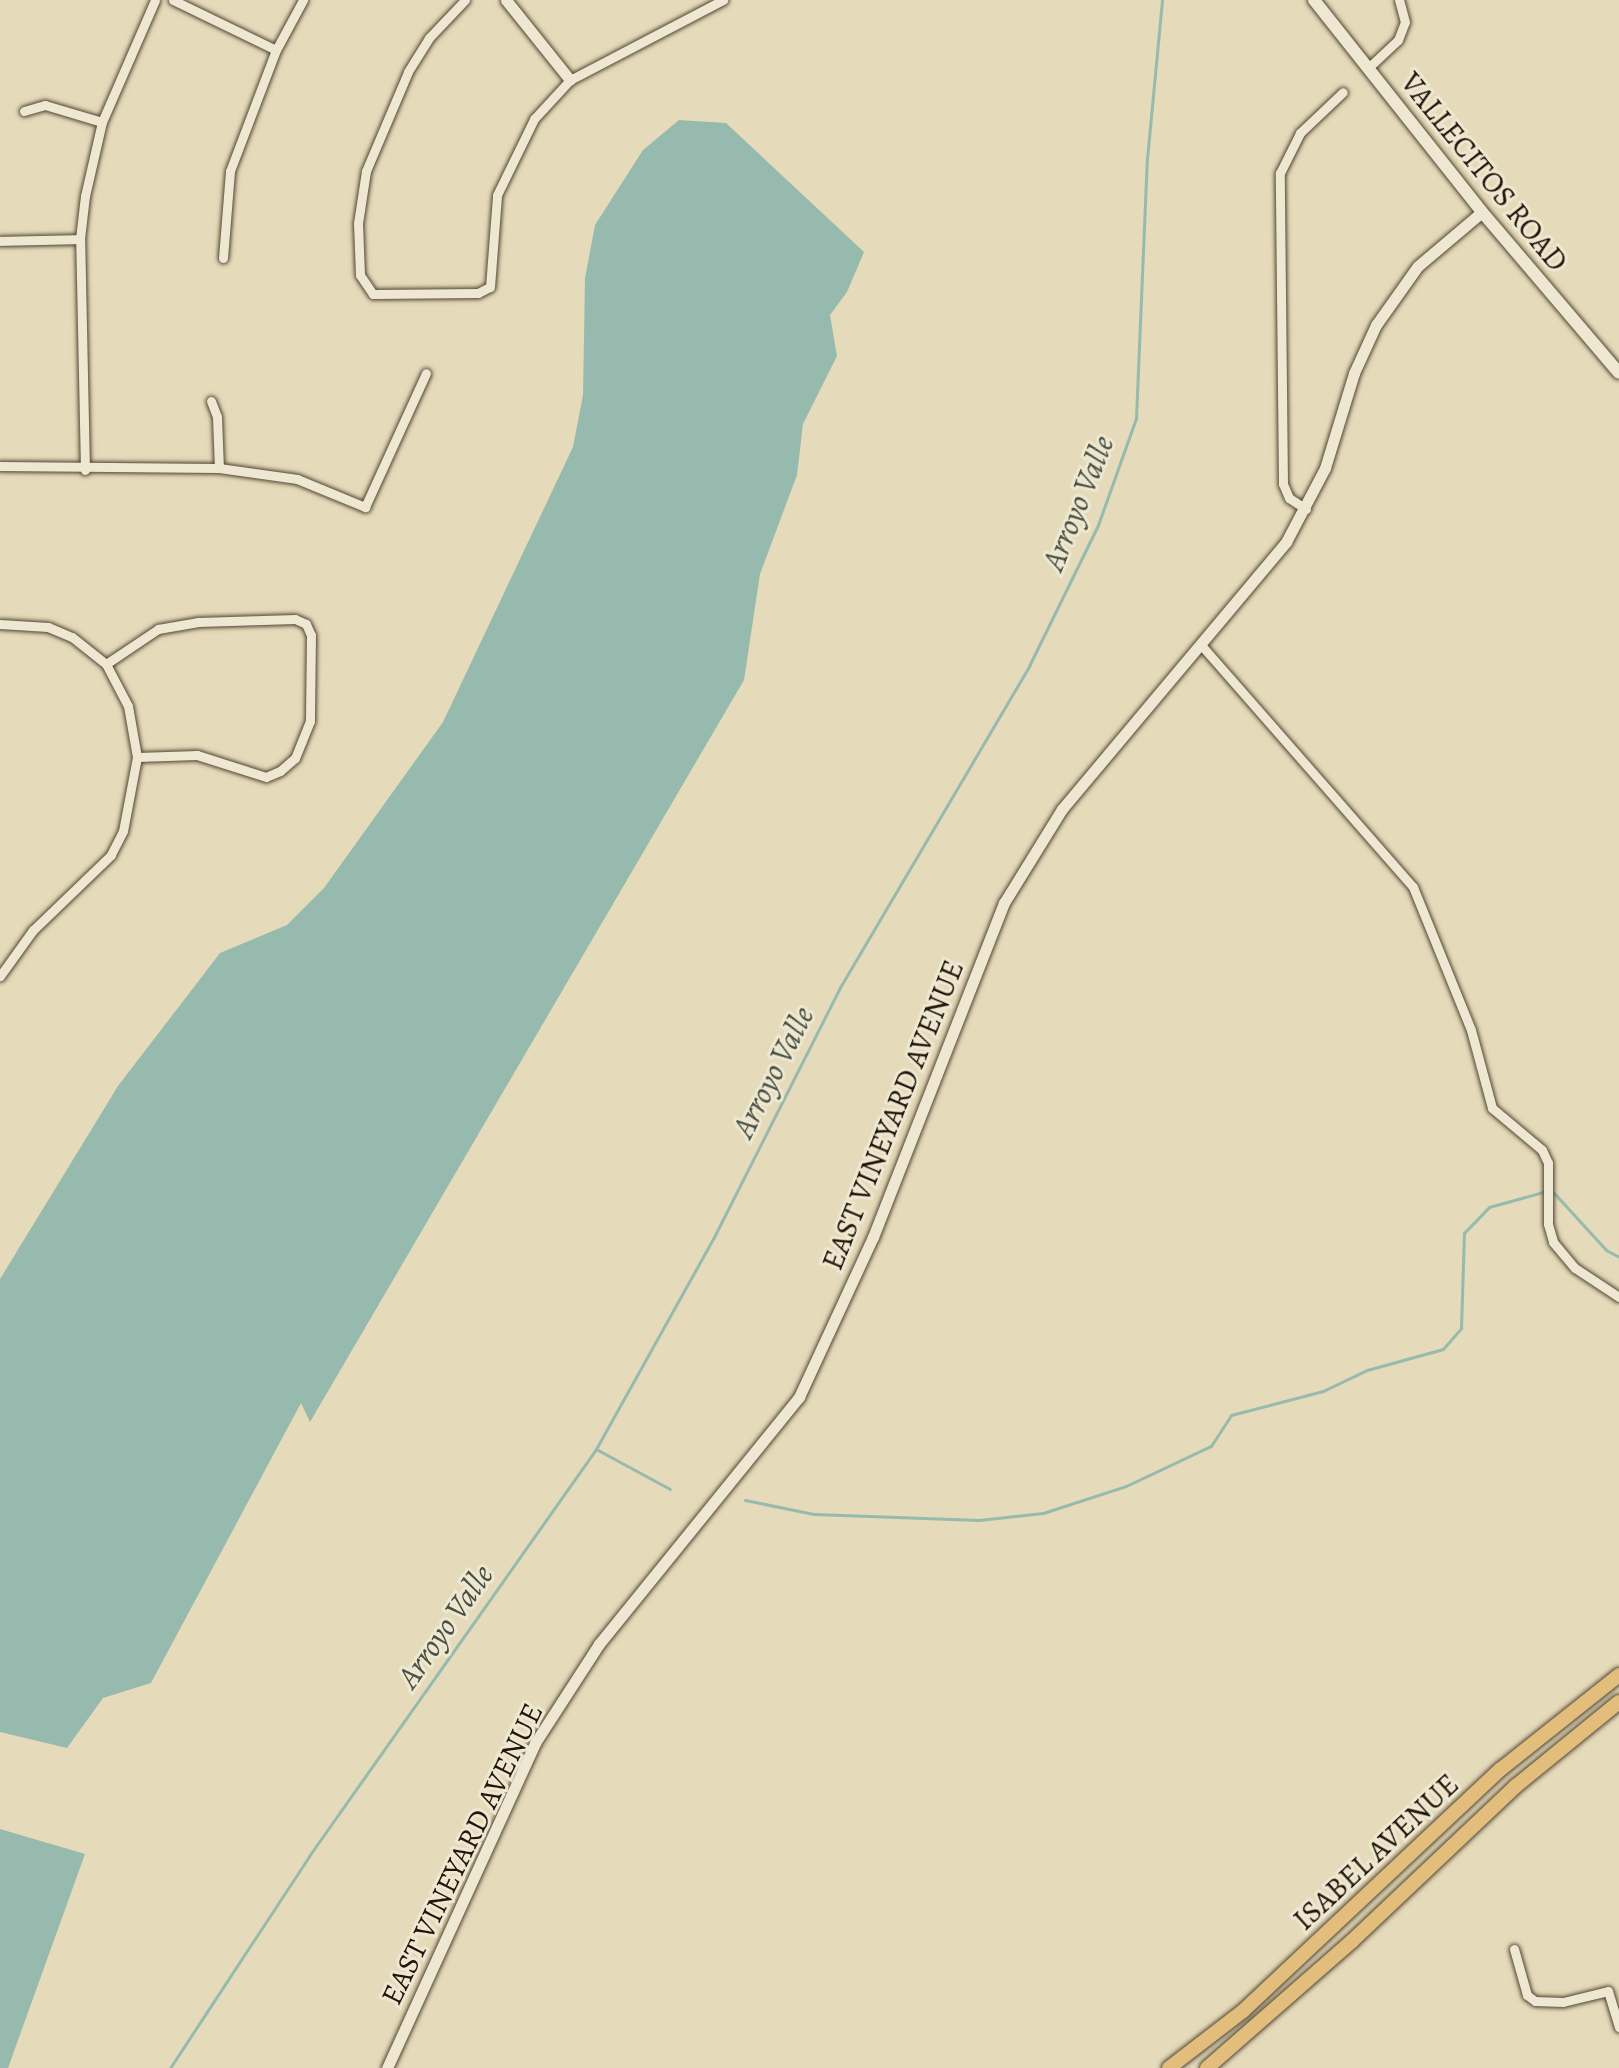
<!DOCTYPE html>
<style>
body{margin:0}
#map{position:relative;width:1619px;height:2068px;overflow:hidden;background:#e5dab9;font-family:Alegreya,serif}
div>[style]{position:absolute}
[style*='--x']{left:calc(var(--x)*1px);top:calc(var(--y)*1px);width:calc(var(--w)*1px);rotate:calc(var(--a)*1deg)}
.water>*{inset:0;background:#96bbae}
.stream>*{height:3px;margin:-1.5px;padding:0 1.5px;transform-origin:1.5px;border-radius:1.5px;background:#96bbae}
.roads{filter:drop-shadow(0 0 2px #514633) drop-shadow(0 0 2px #514633)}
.minor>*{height:9px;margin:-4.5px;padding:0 4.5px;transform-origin:4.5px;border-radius:4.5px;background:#eee7d2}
.tertiary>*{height:11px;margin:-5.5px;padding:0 5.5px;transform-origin:5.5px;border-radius:5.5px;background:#eee7d2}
.secondary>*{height:12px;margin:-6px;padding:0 6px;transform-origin:6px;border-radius:6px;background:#eee7d2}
.trunk>*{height:14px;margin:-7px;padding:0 7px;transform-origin:7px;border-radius:7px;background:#e2bd7c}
span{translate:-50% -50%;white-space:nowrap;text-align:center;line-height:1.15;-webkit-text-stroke:6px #eee7d2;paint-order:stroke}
.street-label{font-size:30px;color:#201506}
.water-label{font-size:32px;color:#494f41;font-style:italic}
</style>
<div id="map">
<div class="water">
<div style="clip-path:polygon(679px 120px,726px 123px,864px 252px,847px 292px,830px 315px,837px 356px,803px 424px,797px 475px,760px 574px,744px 680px,310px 1422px,301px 1403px,151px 1683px,103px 1698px,67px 1748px,0 1732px,0 1279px,118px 1086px,220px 953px,287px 925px,324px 888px,443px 722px,573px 447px,583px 395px,585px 278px,595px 225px,643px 150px)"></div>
<div style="clip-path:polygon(0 1829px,85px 1854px,8px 2068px,0 2068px)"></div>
</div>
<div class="stream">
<div style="--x:1554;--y:1193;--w:77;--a:47.6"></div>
<div style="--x:1606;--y:1250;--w:15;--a:28"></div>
<div style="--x:596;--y:1449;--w:84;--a:28.4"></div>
<div style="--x:745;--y:1500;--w:70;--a:11.5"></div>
<div style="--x:814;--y:1514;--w:165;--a:2.1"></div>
<div style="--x:979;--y:1520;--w:64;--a:-6.2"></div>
<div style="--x:1043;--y:1513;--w:87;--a:-18"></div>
<div style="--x:1126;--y:1486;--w:94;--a:-25.2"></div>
<div style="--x:1211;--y:1446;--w:37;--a:-57"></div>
<div style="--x:1231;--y:1415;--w:95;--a:-14.6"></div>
<div style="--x:1323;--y:1391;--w:49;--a:-25.5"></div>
<div style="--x:1367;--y:1370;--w:79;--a:-15.4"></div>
<div style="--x:1443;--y:1349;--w:28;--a:-49"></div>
<div style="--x:1461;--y:1328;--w:95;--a:-88.2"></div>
<div style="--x:1464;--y:1233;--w:36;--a:-46"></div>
<div style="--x:1489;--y:1207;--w:56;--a:-15.5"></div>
<div style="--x:170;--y:2068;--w:254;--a:-56.7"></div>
<div style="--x:309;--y:1856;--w:498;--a:-54.8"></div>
<div style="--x:596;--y:1449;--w:245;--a:-60.9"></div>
<div style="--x:715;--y:1235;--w:281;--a:-63.2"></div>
<div style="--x:842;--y:984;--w:369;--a:-59.5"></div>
<div style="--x:1029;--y:666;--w:157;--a:-63.9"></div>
<div style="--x:1098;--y:525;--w:114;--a:-70.4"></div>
<div style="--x:1136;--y:418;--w:259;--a:-87.6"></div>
<div style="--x:1147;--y:159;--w:160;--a:-84.6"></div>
</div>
<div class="roads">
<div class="minor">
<div style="--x:173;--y:0;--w:114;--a:25.9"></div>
<div style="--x:465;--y:0;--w:52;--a:133.5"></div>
<div style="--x:429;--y:38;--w:40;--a:122"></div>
<div style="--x:408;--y:72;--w:108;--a:113"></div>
<div style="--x:366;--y:171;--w:53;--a:98.7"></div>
<div style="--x:358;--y:223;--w:52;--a:87.8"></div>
<div style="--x:360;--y:275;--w:23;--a:56"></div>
<div style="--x:373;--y:294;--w:105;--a:-0.5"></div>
<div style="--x:478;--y:293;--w:13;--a:-27"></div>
<div style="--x:490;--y:287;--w:92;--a:-85.6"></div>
<div style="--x:497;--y:195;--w:85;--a:-64"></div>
<div style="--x:534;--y:119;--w:53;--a:-47.3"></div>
<div style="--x:570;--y:80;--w:173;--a:-27.6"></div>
<div style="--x:1367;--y:69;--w:42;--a:-43.1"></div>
<div style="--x:1398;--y:40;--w:19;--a:-69"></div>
<div style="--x:1405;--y:22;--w:23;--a:-105"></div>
<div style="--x:24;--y:111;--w:22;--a:-16"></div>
<div style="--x:45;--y:105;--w:59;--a:16.6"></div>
<div style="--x:0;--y:241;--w:80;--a:-1.4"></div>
<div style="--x:223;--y:258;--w:87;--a:-85.4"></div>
<div style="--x:230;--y:171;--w:129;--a:-69.2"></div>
<div style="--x:276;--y:50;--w:57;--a:-61.6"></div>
<div style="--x:211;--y:401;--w:17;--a:69"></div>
<div style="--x:217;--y:417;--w:51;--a:87.8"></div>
<div style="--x:0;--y:466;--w:219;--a:0.5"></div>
<div style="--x:219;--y:468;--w:79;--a:8"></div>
<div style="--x:297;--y:479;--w:74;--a:22.4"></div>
<div style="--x:365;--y:507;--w:147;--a:-65.5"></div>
<div style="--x:85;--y:470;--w:231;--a:-91.2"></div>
<div style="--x:80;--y:239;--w:43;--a:-83.4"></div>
<div style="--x:85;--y:196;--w:76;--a:-77.1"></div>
<div style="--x:102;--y:122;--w:133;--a:-66.5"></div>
<div style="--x:1306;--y:509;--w:20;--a:-147"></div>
<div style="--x:1289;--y:498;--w:15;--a:-113"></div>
<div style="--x:1283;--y:484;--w:311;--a:-90.6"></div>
<div style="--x:1280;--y:173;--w:45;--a:-63.4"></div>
<div style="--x:1300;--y:133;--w:59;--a:-43.6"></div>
<div style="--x:0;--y:624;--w:48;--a:3.6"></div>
<div style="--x:48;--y:627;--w:26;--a:23"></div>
<div style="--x:72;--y:637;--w:43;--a:38.5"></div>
<div style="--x:106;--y:664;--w:47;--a:62.4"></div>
<div style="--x:128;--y:706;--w:52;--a:80"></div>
<div style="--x:137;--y:757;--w:75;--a:100.7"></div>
<div style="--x:123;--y:831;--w:27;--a:117"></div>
<div style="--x:111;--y:855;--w:108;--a:136.1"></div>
<div style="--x:33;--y:930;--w:57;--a:125.7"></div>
<div style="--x:1202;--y:646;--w:320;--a:48.8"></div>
<div style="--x:1413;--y:887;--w:154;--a:67.9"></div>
<div style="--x:1471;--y:1030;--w:81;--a:74.9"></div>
<div style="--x:1492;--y:1108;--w:65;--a:40"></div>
<div style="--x:1542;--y:1150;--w:14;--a:65"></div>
<div style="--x:1548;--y:1163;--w:61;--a:90"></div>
<div style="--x:1548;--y:1224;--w:19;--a:74"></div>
<div style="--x:1553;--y:1242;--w:34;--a:50"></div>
<div style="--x:1575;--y:1268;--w:53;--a:33.4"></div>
<div style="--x:106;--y:664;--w:63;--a:-33.9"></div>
<div style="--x:158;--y:629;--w:41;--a:-9.9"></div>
<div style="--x:198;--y:622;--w:97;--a:-1.8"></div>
<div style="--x:295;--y:619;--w:12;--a:24"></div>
<div style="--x:306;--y:624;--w:12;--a:66"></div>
<div style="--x:311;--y:635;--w:86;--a:90.7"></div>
<div style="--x:310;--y:721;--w:40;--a:112"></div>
<div style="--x:295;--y:758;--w:20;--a:139"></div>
<div style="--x:280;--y:771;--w:15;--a:157"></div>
<div style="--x:266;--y:777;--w:72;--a:-162.3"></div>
<div style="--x:197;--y:755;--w:60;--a:178.1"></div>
<div style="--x:1514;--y:1949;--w:48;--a:74.2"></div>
<div style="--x:1527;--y:1995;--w:10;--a:37"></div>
<div style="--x:1535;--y:2001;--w:28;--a:2"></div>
<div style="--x:1563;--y:2002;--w:46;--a:-13.7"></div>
<div style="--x:1608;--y:1991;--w:38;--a:73"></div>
</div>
<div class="tertiary">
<div style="--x:506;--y:0;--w:102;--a:51.3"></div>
<div style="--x:387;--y:2068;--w:357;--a:-65.5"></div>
<div style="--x:535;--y:1743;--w:118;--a:-57.1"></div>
<div style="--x:599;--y:1644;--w:318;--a:-51"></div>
<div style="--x:799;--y:1397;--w:176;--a:-65.2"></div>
<div style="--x:873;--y:1237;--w:359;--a:-68.6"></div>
<div style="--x:1004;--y:903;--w:110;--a:-58.3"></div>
<div style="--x:1062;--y:809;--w:349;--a:-50"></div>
<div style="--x:1286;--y:542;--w:84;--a:-62.2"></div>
<div style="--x:1325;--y:468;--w:99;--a:-73"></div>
<div style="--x:1354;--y:373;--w:53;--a:-65.4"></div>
<div style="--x:1376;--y:325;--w:72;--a:-54.6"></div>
<div style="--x:1418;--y:266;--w:84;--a:-40.2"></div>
</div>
<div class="secondary">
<div style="--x:1314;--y:0;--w:270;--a:51.6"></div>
<div style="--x:1482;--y:212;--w:211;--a:49.6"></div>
</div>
<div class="trunk">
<div style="--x:1169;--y:2068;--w:93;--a:-37.6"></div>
<div style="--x:1243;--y:2011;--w:354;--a:-43.2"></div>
<div style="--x:1501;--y:1769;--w:151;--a:-38.5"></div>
<div style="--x:1207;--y:2068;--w:193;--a:-41.2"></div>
<div style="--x:1352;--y:1941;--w:226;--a:-43.4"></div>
<div style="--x:1516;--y:1786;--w:133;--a:-39.2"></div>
</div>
</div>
<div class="street-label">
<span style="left:1484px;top:172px;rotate:51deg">VALLECITOS ROAD</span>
<span style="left:893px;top:1115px;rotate:-68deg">EAST VINEYARD AVENUE</span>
<span style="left:1376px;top:1852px;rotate:-43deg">ISABEL AVENUE</span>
<span style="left:462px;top:1854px;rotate:-64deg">EAST VINEYARD AVENUE</span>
</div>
<div class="water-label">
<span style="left:1078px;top:503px;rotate:-68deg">Arroyo Valle</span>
<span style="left:773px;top:1072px;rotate:-63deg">Arroyo Valle</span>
<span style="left:445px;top:1626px;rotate:-55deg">Arroyo Valle</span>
</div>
</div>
